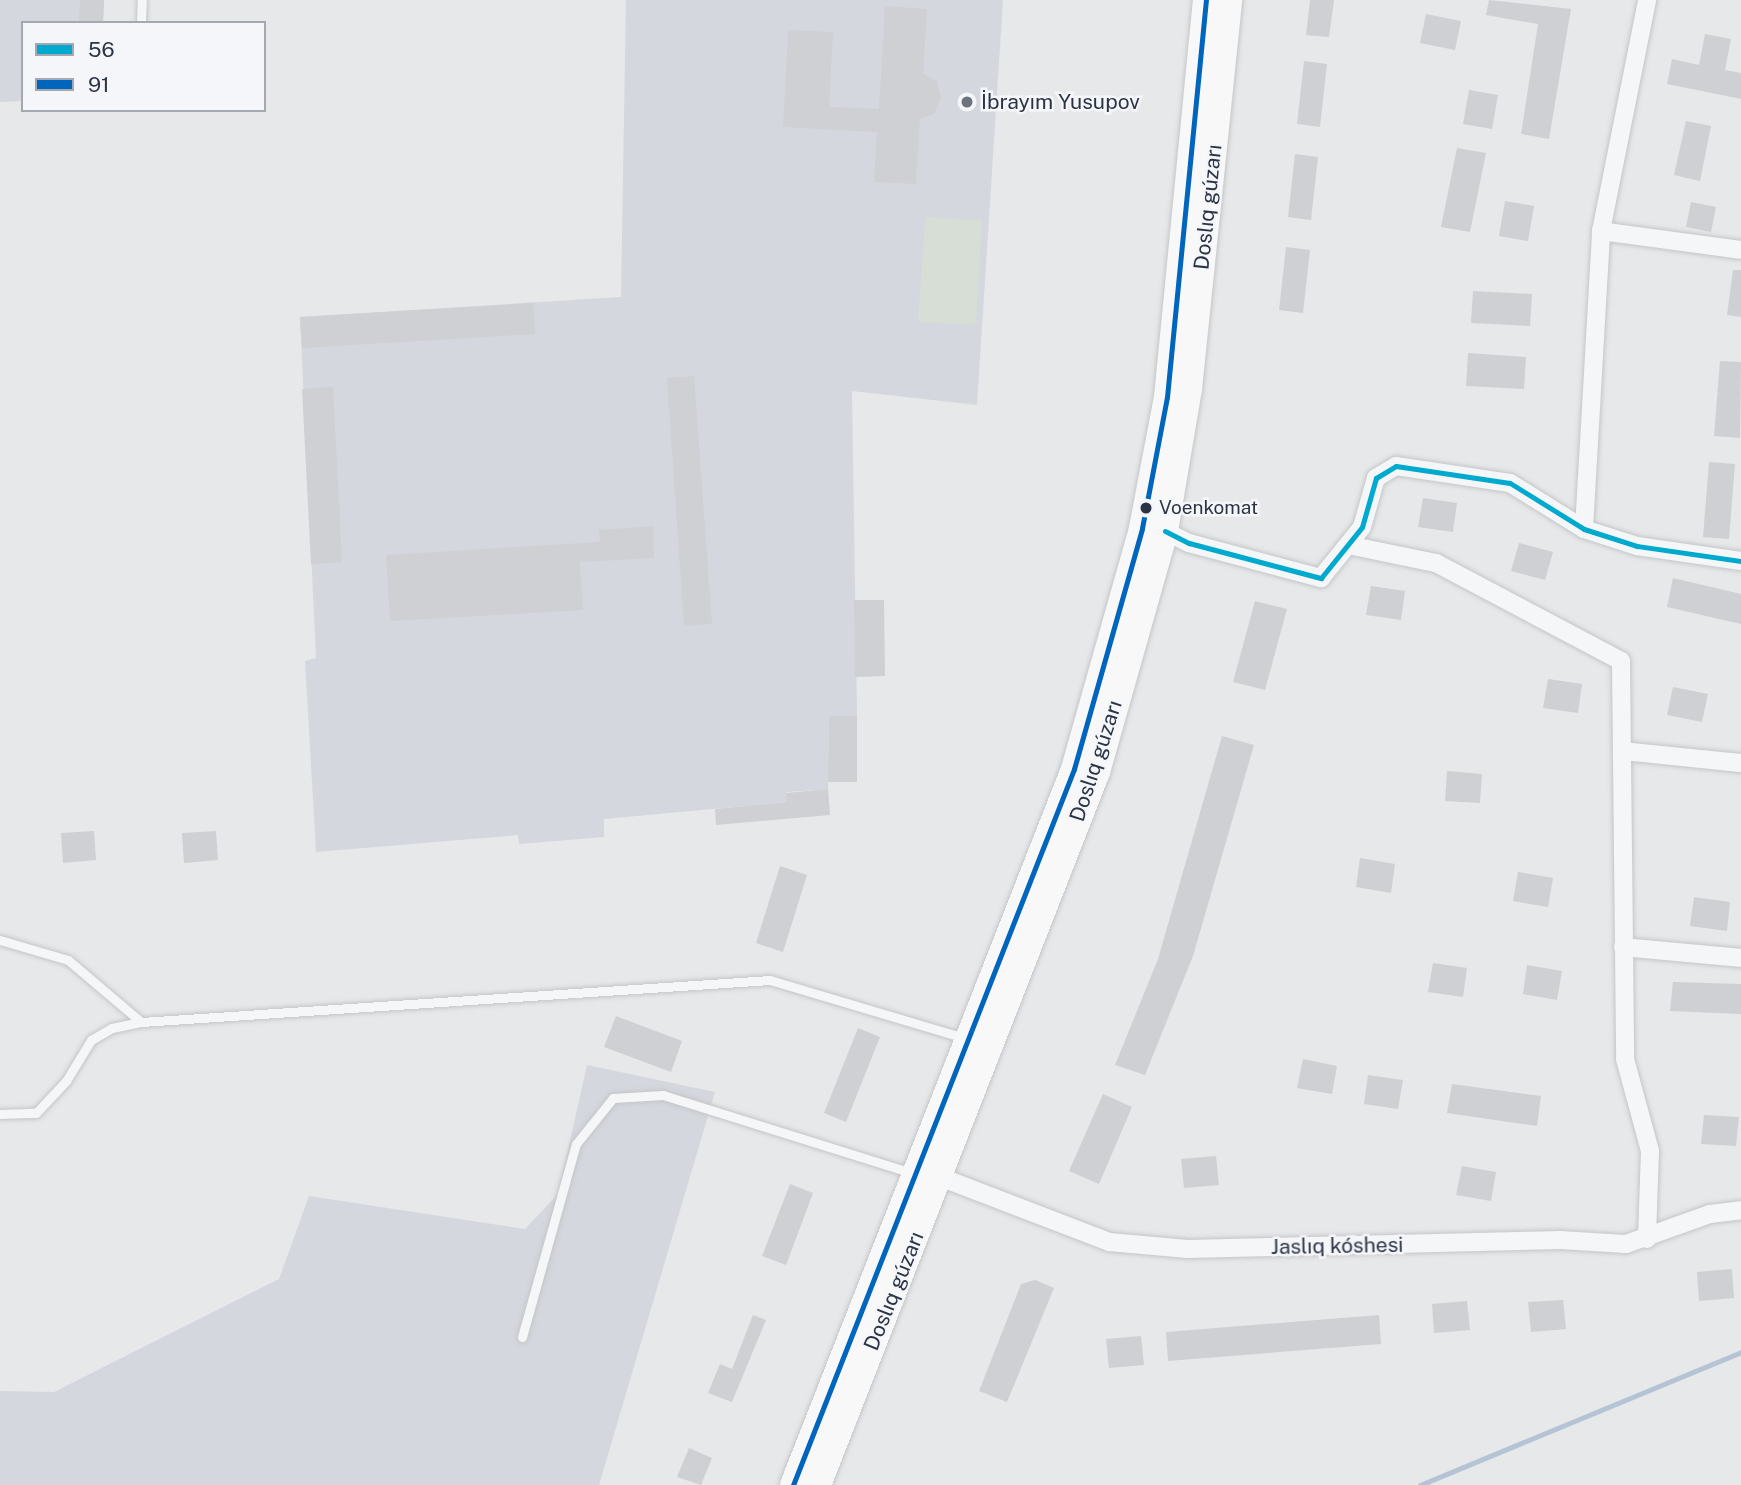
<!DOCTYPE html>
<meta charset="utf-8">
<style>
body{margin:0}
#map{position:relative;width:1741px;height:1485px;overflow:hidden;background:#e6e8ea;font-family:"Public Sans",sans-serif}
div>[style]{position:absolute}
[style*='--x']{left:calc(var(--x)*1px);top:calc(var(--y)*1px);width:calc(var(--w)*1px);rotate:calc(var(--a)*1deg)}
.built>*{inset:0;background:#d4d7dd}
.green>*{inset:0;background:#d6ded6}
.stream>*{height:5px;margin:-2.5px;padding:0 2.5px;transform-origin:2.5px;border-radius:2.5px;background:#b4c4d5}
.building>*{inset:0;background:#ced0d3}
.roads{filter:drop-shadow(0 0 2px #c4c6c8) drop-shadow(0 0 2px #c4c6c8)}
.lane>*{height:9px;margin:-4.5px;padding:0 4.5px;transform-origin:4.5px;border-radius:4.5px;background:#f5f6f7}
.street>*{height:18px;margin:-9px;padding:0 9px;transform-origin:9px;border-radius:9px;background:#f5f6f7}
.primary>*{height:26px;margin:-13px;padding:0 13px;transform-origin:13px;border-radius:13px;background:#f8f8f8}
.bus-1>*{height:5px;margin:-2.5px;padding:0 2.5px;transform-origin:2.5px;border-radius:2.5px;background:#00a9ce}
.bus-2>*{height:5px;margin:-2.5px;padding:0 2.5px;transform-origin:2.5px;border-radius:2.5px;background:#0065bd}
.dots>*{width:19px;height:19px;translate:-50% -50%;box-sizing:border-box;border:4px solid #f4f6f9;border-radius:50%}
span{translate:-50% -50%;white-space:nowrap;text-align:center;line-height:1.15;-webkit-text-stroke:5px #f4f6f9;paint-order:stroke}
.bus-label{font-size:19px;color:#2b3445}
.left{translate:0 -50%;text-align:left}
.poi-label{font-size:21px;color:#2b3445}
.street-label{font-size:21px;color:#2b3445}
.legend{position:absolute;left:21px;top:21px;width:245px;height:91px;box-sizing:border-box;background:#f4f6f9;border:2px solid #a4a8b1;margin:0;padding:9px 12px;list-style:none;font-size:21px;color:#2b3445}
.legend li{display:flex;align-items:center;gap:14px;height:35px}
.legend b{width:35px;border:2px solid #a4a8b1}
</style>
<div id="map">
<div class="built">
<div style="clip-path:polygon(0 0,104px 0,103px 23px,23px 23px,23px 101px,0 102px)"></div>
<div style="clip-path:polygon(626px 0,1003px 0,977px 405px,852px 391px,857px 716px,829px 716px,828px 789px,787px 792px,787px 802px,604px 819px,604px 837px,519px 844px,518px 835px,316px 852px,305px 661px,316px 658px,300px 317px,621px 297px)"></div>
<div style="clip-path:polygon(587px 1065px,715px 1092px,599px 1485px,0 1485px,0 1391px,54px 1392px,279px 1279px,309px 1196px,525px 1229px,558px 1194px)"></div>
</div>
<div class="green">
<div style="clip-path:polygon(925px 217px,982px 221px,976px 325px,918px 322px)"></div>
</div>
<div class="stream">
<div style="--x:1420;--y:1485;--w:347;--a:-22.5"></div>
</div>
<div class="building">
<div style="clip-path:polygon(80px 0,104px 0,103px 23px,79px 23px)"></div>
<div style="clip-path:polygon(1310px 0,1334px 0,1329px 37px,1306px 35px)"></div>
<div style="clip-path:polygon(1489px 0,1571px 9px,1549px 139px,1521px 134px,1538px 24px,1486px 15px)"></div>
<div style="clip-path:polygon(885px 6px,927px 9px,923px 74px,937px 81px,941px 98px,934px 114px,920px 119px,916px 184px,874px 182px,877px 132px,783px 127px,788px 30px,833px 32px,829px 107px,879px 109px)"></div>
<div style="clip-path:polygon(1426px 14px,1461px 21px,1455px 50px,1420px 43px)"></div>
<div style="clip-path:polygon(1705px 34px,1731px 39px,1725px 70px,1741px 73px,1741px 99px,1667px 84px,1672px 59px,1699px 65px)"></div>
<div style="clip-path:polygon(1304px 61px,1327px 64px,1320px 127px,1297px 124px)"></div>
<div style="clip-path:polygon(1469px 90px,1498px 95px,1492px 129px,1463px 124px)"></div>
<div style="clip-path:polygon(1686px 121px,1711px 126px,1700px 181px,1674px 175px)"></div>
<div style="clip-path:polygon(1457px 148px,1486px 153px,1470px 232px,1441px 227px)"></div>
<div style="clip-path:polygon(1295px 154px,1318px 157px,1311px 220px,1288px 217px)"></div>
<div style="clip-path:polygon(1505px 201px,1534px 206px,1528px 241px,1499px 236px)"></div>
<div style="clip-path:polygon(1691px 202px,1716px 207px,1711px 232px,1686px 227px)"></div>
<div style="clip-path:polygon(1286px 247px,1310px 250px,1303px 313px,1279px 310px)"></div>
<div style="clip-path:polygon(1733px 270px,1741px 270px,1741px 317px,1727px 315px)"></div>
<div style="clip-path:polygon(1473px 291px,1532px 294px,1530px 326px,1471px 323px)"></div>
<div style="clip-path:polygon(533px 303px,535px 334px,302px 348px,300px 317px)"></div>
<div style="clip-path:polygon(1468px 353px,1526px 357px,1524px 389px,1466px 386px)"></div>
<div style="clip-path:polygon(1720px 361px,1741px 362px,1740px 438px,1714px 436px)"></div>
<div style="clip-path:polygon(694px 376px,712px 624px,684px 626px,667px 378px)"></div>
<div style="clip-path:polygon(333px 387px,342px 562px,311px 564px,302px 389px)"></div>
<div style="clip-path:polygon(1709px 462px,1735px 464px,1729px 539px,1703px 537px)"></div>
<div style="clip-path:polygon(1423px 498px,1457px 503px,1453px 532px,1418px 527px)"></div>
<div style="clip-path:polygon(653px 526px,654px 558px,580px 562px,583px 610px,390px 621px,386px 555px,600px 542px,599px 530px)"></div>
<div style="clip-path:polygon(1519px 543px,1553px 552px,1545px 580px,1511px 571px)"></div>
<div style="clip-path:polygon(1673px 578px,1741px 594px,1741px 624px,1667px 607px)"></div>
<div style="clip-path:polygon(1371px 586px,1405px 591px,1401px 620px,1366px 615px)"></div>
<div style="clip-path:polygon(854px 600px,884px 600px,885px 676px,855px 677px)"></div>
<div style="clip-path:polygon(1255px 601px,1287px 609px,1265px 690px,1233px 682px)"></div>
<div style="clip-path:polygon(1548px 679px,1582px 684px,1578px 713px,1543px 708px)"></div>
<div style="clip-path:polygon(1673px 687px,1708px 694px,1702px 722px,1667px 715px)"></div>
<div style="clip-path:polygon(829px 716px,857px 716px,857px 782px,828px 782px)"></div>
<div style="clip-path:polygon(1222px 736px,1254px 745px,1193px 956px,1145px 1075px,1115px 1065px,1158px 959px)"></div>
<div style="clip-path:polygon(1447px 771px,1482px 774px,1480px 803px,1445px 801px)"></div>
<div style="clip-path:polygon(828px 789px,830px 815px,716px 825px,715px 809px,787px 802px,786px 793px)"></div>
<div style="clip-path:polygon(94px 831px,96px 860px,63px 863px,61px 833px)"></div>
<div style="clip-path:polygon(216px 831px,218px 860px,184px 863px,182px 833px)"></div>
<div style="clip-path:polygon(1360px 858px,1395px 864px,1391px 893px,1356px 887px)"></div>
<div style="clip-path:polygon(780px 866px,807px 875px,783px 952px,756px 943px)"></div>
<div style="clip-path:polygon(1518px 872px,1553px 878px,1548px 907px,1513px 901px)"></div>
<div style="clip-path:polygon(1694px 897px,1730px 902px,1727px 931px,1690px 926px)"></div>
<div style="clip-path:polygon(1433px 963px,1467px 968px,1463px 997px,1428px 992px)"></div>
<div style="clip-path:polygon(1527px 965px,1562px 971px,1557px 1000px,1523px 994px)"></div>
<div style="clip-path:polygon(1673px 982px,1741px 984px,1741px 1014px,1670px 1011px)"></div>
<div style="clip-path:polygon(616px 1016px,682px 1041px,671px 1072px,604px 1047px)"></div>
<div style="clip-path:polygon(858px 1028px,880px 1037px,846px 1122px,824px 1113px)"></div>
<div style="clip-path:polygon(1303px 1059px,1337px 1066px,1332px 1094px,1297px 1088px)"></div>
<div style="clip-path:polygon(1368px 1075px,1403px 1080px,1398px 1109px,1364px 1104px)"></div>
<div style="clip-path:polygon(1452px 1084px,1541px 1096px,1537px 1126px,1447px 1113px)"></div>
<div style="clip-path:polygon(1103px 1094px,1132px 1107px,1099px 1184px,1069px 1171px)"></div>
<div style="clip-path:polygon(1704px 1115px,1739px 1117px,1736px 1146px,1701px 1144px)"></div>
<div style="clip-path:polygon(1216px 1156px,1219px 1185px,1184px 1188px,1181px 1159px)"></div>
<div style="clip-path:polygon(1462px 1166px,1496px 1172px,1491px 1201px,1456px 1195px)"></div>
<div style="clip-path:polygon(790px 1184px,813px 1193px,786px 1265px,762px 1256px)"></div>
<div style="clip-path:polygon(1732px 1269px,1734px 1298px,1699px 1301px,1697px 1272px)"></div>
<div style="clip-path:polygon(1035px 1280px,1054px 1288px,1007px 1402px,979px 1391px,1021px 1284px)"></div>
<div style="clip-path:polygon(1563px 1300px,1566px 1329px,1531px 1332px,1528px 1302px)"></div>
<div style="clip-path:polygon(1467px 1301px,1470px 1330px,1434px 1333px,1432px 1304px)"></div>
<div style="clip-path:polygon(753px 1315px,766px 1320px,732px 1402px,708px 1393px,720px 1364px,732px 1369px)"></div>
<div style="clip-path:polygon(1379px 1315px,1381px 1344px,1168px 1361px,1166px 1332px)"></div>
<div style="clip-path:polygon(1141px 1336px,1144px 1365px,1109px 1368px,1106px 1339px)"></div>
<div style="clip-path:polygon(689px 1448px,712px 1458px,701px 1485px,677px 1477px)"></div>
</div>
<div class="roads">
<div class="lane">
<div style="--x:141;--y:23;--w:23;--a:-88"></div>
<div style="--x:0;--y:940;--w:71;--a:16.4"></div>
<div style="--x:68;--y:960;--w:96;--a:40.3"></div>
<div style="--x:0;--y:1114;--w:36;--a:-2"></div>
<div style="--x:36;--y:1113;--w:44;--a:-46.8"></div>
<div style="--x:66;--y:1081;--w:48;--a:-58.6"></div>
<div style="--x:91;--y:1040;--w:24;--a:-30"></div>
<div style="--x:112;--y:1028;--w:30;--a:-12"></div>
<div style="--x:141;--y:1022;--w:630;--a:-3.82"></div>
<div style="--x:770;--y:980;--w:203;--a:16.6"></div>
<div style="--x:522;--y:1337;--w:200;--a:-74.4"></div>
<div style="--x:576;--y:1144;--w:59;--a:-51.2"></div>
<div style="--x:613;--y:1098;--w:50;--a:-3.4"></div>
<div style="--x:663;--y:1095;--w:261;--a:17.4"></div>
</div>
<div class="street">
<div style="--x:1601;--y:231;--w:141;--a:7.7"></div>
<div style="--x:1584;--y:529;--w:298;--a:-86.7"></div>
<div style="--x:1601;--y:231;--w:236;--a:-78.7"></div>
<div style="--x:1165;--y:531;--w:27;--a:27"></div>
<div style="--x:1189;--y:543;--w:137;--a:14.9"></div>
<div style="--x:1321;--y:578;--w:65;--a:-51.2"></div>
<div style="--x:1362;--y:527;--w:51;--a:-74.1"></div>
<div style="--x:1376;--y:478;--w:23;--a:-31"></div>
<div style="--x:1396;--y:466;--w:115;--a:8.5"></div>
<div style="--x:1510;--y:483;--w:87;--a:31.9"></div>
<div style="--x:1584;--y:529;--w:56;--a:17.8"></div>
<div style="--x:1637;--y:546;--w:105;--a:8.2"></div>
<div style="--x:1348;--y:545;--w:90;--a:11.6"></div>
<div style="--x:1436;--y:563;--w:209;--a:27.9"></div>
<div style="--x:1621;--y:661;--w:398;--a:89.4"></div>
<div style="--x:1625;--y:1059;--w:95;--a:74.8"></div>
<div style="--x:1650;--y:1151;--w:88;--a:92"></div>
<div style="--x:1623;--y:751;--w:119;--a:5.8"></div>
<div style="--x:1623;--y:947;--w:119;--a:5.3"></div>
<div style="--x:940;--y:1177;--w:181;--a:21"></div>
<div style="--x:1109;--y:1242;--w:79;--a:5.1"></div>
<div style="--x:1188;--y:1249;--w:372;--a:-1.4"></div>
<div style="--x:1560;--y:1240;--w:66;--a:3.5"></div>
<div style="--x:1626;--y:1244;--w:89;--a:-19.7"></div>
<div style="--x:1710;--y:1214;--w:31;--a:-7"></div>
</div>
<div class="primary">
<div style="--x:793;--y:1485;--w:769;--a:-68.57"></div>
<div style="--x:1074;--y:769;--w:250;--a:-74.2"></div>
<div style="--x:1142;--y:528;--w:133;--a:-79.2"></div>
<div style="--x:1167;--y:397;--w:399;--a:-84.4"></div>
<div style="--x:818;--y:1485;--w:766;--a:-68.63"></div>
<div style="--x:1097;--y:772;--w:250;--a:-74.2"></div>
<div style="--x:1165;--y:531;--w:144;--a:-80.4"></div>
<div style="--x:1189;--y:389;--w:391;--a:-84.1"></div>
</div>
</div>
<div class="bus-1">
<div style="--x:1165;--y:531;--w:27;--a:27"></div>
<div style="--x:1189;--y:543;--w:137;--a:14.9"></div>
<div style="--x:1321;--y:578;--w:65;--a:-51.2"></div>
<div style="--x:1362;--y:527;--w:51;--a:-74.1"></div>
<div style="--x:1376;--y:478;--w:23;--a:-31"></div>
<div style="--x:1396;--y:466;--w:115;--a:8.5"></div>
<div style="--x:1510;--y:483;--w:87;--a:31.9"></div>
<div style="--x:1584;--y:529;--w:56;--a:17.8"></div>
<div style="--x:1637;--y:546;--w:105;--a:8.2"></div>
</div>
<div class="bus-2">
<div style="--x:793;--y:1485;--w:769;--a:-68.57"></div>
<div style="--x:1074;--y:769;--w:250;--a:-74.2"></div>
<div style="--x:1142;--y:528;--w:133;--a:-79.2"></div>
<div style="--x:1167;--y:397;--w:399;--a:-84.4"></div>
</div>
<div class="dots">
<div style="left:967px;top:102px;background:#6c737f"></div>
<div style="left:1146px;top:508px;background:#2b3445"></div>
</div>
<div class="bus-label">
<span class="left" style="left:1159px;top:508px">Voenkomat</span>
</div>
<div class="poi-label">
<span class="left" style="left:981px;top:102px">İbrayım Yusupov</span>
</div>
<div class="street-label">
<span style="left:1208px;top:207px;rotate:-84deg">Doslıq gúzarı</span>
<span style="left:1096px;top:761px;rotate:-72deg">Doslıq gúzarı</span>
<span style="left:1337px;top:1246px;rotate:-1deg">Jaslıq kóshesi</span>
<span style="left:894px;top:1291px;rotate:-68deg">Doslıq gúzarı</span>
</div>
<ul class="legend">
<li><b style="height:9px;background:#00a9ce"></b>56</li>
<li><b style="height:9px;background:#0065bd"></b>91</li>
</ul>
</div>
